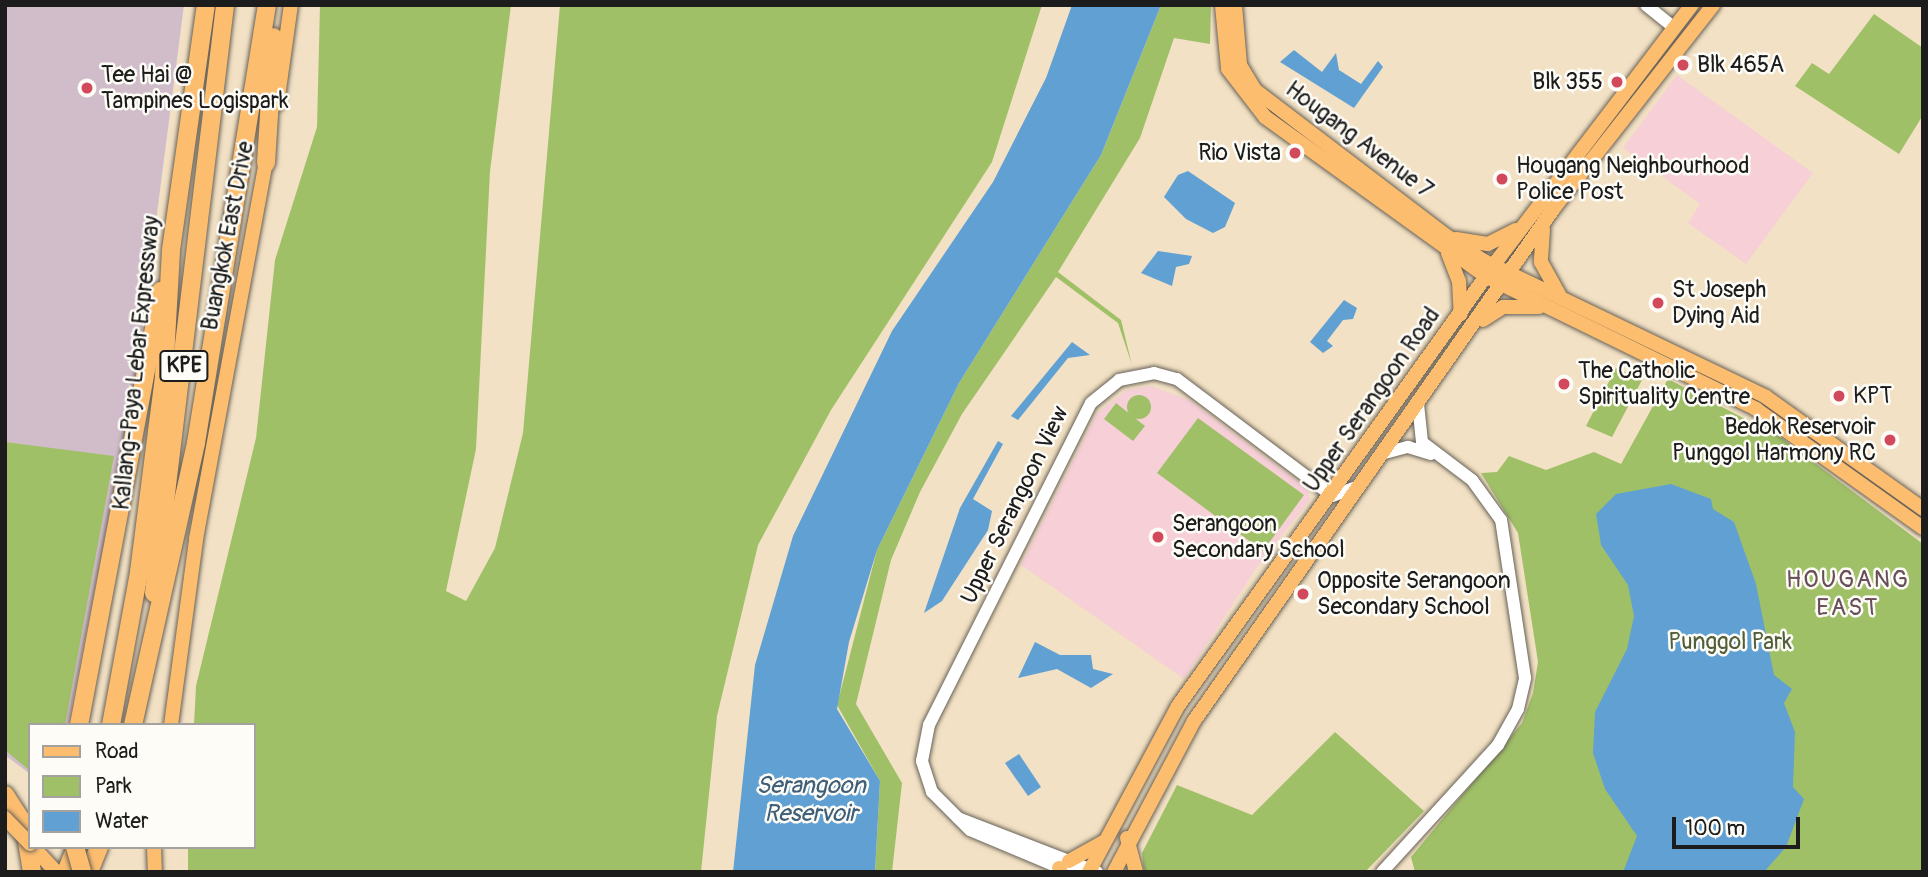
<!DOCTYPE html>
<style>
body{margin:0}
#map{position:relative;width:1928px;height:877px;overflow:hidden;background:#f2e1c4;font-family:Pangolin,sans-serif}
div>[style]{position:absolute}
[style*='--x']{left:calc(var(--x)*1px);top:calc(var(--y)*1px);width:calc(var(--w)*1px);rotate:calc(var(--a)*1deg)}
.built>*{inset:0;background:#f6cfd7}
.industrial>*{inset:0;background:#d1bdc9}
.green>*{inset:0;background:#a0c068}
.round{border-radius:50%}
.water>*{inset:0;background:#60a0d3}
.roads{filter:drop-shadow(0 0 2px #676157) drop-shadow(0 0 2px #676157)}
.minor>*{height:12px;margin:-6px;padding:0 6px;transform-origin:6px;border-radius:6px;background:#fff}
.major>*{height:14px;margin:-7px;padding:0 7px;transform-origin:7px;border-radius:7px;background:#fcbd6f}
.highway>*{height:18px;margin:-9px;padding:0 9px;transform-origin:9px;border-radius:9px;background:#fcbd6f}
.bridges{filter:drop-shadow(0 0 2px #676157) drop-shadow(0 0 2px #676157)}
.major-bridge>*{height:14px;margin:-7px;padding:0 7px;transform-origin:7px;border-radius:7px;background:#fcbd6f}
.highway-bridge>*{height:18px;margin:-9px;padding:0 9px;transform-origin:9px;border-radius:9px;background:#fcbd6f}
.dots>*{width:19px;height:19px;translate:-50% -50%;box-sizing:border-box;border:4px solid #fdfcf7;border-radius:50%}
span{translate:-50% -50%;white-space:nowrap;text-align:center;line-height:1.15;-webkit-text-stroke:5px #fdfcf7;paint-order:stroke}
.shield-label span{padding:2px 5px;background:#fdfcf7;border:2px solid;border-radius:5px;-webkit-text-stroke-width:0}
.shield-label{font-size:21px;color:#1c1c1c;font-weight:700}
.poi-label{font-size:23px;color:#1c1c1c}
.left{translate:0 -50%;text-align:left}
.right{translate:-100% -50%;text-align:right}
.street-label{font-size:23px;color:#1c1c1c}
.park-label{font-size:23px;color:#515e3a}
.neighbourhood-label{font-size:24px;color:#684e58;letter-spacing:2px}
.water-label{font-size:24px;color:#3e5e78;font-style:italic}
.frame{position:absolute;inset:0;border:7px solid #1c1c1c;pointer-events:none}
.legend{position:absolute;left:28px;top:723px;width:228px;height:126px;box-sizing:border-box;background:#fdfcf7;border:2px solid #a3a29f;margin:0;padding:9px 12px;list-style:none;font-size:21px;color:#1c1c1c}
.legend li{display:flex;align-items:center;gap:14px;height:35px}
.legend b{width:35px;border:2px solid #a3a29f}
.scale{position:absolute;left:1672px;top:817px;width:128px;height:32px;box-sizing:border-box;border:4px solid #1c1c1c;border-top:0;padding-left:9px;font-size:21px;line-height:24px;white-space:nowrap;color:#1c1c1c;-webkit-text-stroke:5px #fdfcf7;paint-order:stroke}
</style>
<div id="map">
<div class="built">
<div style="clip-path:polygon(1677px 75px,1813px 173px,1746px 264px,1688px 223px,1700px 204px,1623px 148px)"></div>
<div style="clip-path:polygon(1151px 386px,1189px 400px,1308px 489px,1310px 500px,1259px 564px,1184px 679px,1021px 565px,1097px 413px,1127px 390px)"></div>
</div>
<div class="industrial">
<div style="clip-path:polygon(5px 5px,184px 5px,135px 383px,68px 725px,30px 725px,30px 774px,5px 755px)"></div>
</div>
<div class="green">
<div style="clip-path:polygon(320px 5px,511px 5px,490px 171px,476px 449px,446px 591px,466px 601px,495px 548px,523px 433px,560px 5px,1042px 5px,992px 162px,831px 410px,758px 545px,717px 716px,701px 872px,188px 872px,188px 847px,254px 847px,254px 725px,194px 725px,196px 686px,256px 438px,275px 260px,317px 127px)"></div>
<div style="clip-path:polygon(1161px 5px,1211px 5px,1210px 44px,1174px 38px,1140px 138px,1058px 272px,1121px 320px,1132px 365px,1118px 323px,1056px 277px,962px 414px,920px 492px,891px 560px,856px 704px,902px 783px,892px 872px,875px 872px,880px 781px,837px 705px,877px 550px,959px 383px,1101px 155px)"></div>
<div style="clip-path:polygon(1874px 14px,1923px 48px,1923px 115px,1899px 154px,1795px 86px,1812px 63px,1829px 74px)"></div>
<div style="clip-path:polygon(1616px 368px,1642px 380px,1612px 437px,1586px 426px)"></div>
<div style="clip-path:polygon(1668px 379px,1780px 437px,1923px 544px,1923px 872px,1415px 872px,1411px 857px,1522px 723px,1533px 693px,1538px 662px,1518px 533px,1481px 473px,1497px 472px,1509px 456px,1546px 470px,1594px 452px,1621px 464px)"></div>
<div class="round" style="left:1127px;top:395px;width:24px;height:24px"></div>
<div style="clip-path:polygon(1116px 403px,1145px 426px,1133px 441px,1104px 419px)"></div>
<div style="clip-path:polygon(1198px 418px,1304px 495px,1263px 551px,1157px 473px)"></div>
<div style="clip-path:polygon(5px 442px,114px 456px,65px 725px,30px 725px,30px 771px,5px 750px)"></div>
<div style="clip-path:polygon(1335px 732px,1424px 811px,1365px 872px,1144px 872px,1142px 853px,1177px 785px,1252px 815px)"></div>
</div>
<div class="water">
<div style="clip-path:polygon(1072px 5px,1161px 5px,1101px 155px,959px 383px,877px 550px,849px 642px,837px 709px,880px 781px,875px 872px,733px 872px,755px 665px,793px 536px,892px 331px,993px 182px,1046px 78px)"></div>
<div style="clip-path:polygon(1294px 50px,1322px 72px,1336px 53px,1339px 70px,1361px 84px,1378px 61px,1383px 67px,1354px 108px,1280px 62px)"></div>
<div style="clip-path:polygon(1188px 171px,1235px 203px,1225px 227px,1213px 233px,1186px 219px,1164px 197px,1178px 175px)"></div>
<div style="clip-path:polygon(1158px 251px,1192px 256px,1189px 264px,1176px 267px,1172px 286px,1141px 273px)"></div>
<div style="clip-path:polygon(1344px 300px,1357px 308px,1353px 319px,1343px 320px,1327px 341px,1333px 346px,1323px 353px,1310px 342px)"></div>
<div style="clip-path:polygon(1072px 342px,1090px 355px,1068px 358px,1018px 420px,1011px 416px)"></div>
<div style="clip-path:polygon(998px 441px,1003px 444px,973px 499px,992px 511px,988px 530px,942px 601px,924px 613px,960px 508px)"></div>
<div style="clip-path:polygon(1671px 484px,1711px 499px,1713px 509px,1734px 522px,1756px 584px,1774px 675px,1792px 689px,1784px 703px,1795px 732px,1793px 787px,1804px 799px,1786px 847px,1764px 872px,1623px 872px,1637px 836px,1605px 789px,1593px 753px,1595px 712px,1627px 649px,1634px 616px,1628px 585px,1601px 545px,1596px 514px,1616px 494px)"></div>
<div style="clip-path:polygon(1035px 642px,1060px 655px,1091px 655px,1093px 669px,1113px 674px,1091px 688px,1057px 669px,1018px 678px)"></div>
<div style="clip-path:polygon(1019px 754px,1041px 787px,1028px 796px,1005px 763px)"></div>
</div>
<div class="roads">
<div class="minor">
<div style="--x:1646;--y:5;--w:36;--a:39"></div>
<div style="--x:1381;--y:454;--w:28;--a:-15"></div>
<div style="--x:1408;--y:447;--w:24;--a:17"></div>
<div style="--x:958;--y:818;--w:149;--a:21.2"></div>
<div style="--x:1070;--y:872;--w:108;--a:-157.2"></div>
<div style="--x:970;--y:830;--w:54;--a:-135"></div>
<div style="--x:932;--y:792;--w:33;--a:-108"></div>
<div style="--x:922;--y:761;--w:37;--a:-79"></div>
<div style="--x:929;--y:725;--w:360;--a:-63.3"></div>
<div style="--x:1091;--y:403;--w:36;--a:-39"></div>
<div style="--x:1119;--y:380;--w:36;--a:-11"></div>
<div style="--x:1154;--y:373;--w:24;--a:15"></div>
<div style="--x:1177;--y:379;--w:194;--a:37"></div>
<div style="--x:1332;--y:496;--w:30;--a:-20"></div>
<div style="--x:1382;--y:872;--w:172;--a:-47.6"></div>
<div style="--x:1498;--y:745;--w:41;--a:-60.9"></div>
<div style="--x:1518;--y:709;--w:32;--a:-77"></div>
<div style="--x:1525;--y:678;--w:160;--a:-98.6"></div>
<div style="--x:1501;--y:520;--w:49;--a:-125.9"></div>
<div style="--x:1472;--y:480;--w:63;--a:-142.8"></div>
<div style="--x:1422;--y:442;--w:38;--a:-96"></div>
</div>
<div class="major">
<div style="--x:1222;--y:5;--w:64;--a:84.6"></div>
<div style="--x:1228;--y:69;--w:61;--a:52.4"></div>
<div style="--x:1265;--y:117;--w:274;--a:35.8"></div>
<div style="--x:1487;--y:277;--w:300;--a:26.1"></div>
<div style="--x:1756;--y:409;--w:205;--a:35.5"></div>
<div style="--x:1235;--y:5;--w:60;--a:85.2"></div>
<div style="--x:1240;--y:65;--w:29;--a:59"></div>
<div style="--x:1255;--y:90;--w:243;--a:37.3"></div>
<div style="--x:1448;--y:237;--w:43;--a:33.7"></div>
<div style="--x:1484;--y:261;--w:313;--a:25.7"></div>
<div style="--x:1766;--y:397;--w:193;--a:35.5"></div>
<div style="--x:277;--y:104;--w:100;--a:-82"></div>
<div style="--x:1543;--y:230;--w:32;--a:94"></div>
<div style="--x:1541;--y:262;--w:38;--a:61"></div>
<div style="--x:1456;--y:239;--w:32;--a:9"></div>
<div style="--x:1488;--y:244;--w:31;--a:-27"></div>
<div style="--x:1448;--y:253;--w:30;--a:69"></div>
<div style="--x:1459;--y:281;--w:33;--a:87"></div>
<div style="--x:1483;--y:320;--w:24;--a:-33"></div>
<div style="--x:1503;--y:307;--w:36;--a:0"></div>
<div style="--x:171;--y:725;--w:188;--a:-82.3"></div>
<div style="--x:196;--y:539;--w:391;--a:-79.5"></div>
<div style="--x:1127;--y:838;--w:35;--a:75"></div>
<div style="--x:33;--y:847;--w:34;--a:47"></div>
<div style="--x:154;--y:847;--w:25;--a:88"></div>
<div style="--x:1069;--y:861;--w:39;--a:-29"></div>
<div style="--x:1059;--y:868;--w:4;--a:63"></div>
<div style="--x:1089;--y:872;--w:188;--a:-61.8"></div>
<div style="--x:1178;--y:706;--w:551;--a:-54.38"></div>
<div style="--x:1499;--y:258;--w:318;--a:-52.7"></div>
<div style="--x:1114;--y:872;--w:171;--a:-62.1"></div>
<div style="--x:1194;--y:721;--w:627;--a:-54.94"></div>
<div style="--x:1554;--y:208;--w:258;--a:-51.9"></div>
</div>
<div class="highway">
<div style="--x:266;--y:163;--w:126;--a:-86.4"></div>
<div style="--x:154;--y:593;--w:592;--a:-83.11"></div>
<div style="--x:79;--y:725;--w:442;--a:-79.3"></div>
<div style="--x:111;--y:725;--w:156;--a:-79.6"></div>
<div style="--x:139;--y:572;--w:198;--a:-82.7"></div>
<div style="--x:164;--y:376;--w:126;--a:-86.8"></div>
<div style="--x:171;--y:250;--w:247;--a:-81.9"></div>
<div style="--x:133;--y:725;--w:289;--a:-77.4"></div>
<div style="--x:196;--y:443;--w:444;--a:-80.8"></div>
<div style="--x:5;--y:795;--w:35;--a:57"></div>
<div style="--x:24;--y:824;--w:49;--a:80.5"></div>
<div style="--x:66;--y:872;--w:27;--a:-68"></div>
<div style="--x:89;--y:872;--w:27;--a:-68"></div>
</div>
</div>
<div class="bridges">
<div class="major-bridge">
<div style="--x:5;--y:818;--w:36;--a:46"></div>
</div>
<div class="highway-bridge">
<div style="--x:75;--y:847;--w:26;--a:74"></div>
</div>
</div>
<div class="dots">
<div style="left:1683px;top:65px;background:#d1495b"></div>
<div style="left:1617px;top:82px;background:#d1495b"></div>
<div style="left:87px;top:88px;background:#d1495b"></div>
<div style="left:1295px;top:153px;background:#d1495b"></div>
<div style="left:1502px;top:179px;background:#d1495b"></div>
<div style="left:1658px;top:303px;background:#d1495b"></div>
<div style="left:1564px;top:384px;background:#d1495b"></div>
<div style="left:1839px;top:396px;background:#d1495b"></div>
<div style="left:1890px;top:440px;background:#d1495b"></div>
<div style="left:1158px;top:537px;background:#d1495b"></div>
<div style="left:1303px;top:594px;background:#d1495b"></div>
</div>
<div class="shield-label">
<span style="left:184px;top:366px">KPE</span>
</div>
<div class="poi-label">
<span class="left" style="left:1697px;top:65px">Blk 465A</span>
<span class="left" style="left:101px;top:88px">Tee Hai @<br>Tampines Logispark</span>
<span class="right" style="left:1603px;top:82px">Blk 355</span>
<span class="right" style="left:1281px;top:153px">Rio Vista</span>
<span class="left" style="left:1516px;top:179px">Hougang Neighbourhood<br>Police Post</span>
<span class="left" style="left:1672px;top:303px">St Joseph<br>Dying Aid</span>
<span class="left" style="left:1578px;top:384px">The Catholic<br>Spirituality Centre</span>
<span class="left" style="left:1853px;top:396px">KPT</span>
<span class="right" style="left:1876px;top:440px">Bedok Reservoir<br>Punggol Harmony RC</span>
<span class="left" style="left:1172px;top:537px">Serangoon<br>Secondary School</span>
<span class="left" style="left:1317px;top:594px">Opposite Serangoon<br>Secondary School</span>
</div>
<div class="street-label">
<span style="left:1359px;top:140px;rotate:37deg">Hougang Avenue 7</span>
<span style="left:228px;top:236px;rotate:-79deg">Buangkok East Drive</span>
<span style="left:137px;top:363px;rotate:-84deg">Kallang-Paya Lebar Expressway</span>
<span style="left:1372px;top:400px;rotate:-55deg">Upper Serangoon Road</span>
<span style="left:1015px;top:505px;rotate:-64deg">Upper Serangoon View</span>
</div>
<div class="park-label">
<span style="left:1730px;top:642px">Punggol Park</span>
</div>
<div class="neighbourhood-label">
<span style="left:1848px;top:594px">HOUGANG<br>EAST</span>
</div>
<div class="water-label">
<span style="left:811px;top:800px">Serangoon<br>Reservoir</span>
</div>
<div class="frame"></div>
<ul class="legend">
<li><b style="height:9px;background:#fcbd6f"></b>Road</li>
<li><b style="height:19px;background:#a0c068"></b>Park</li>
<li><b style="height:19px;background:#60a0d3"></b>Water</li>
</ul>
<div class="scale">100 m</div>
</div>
